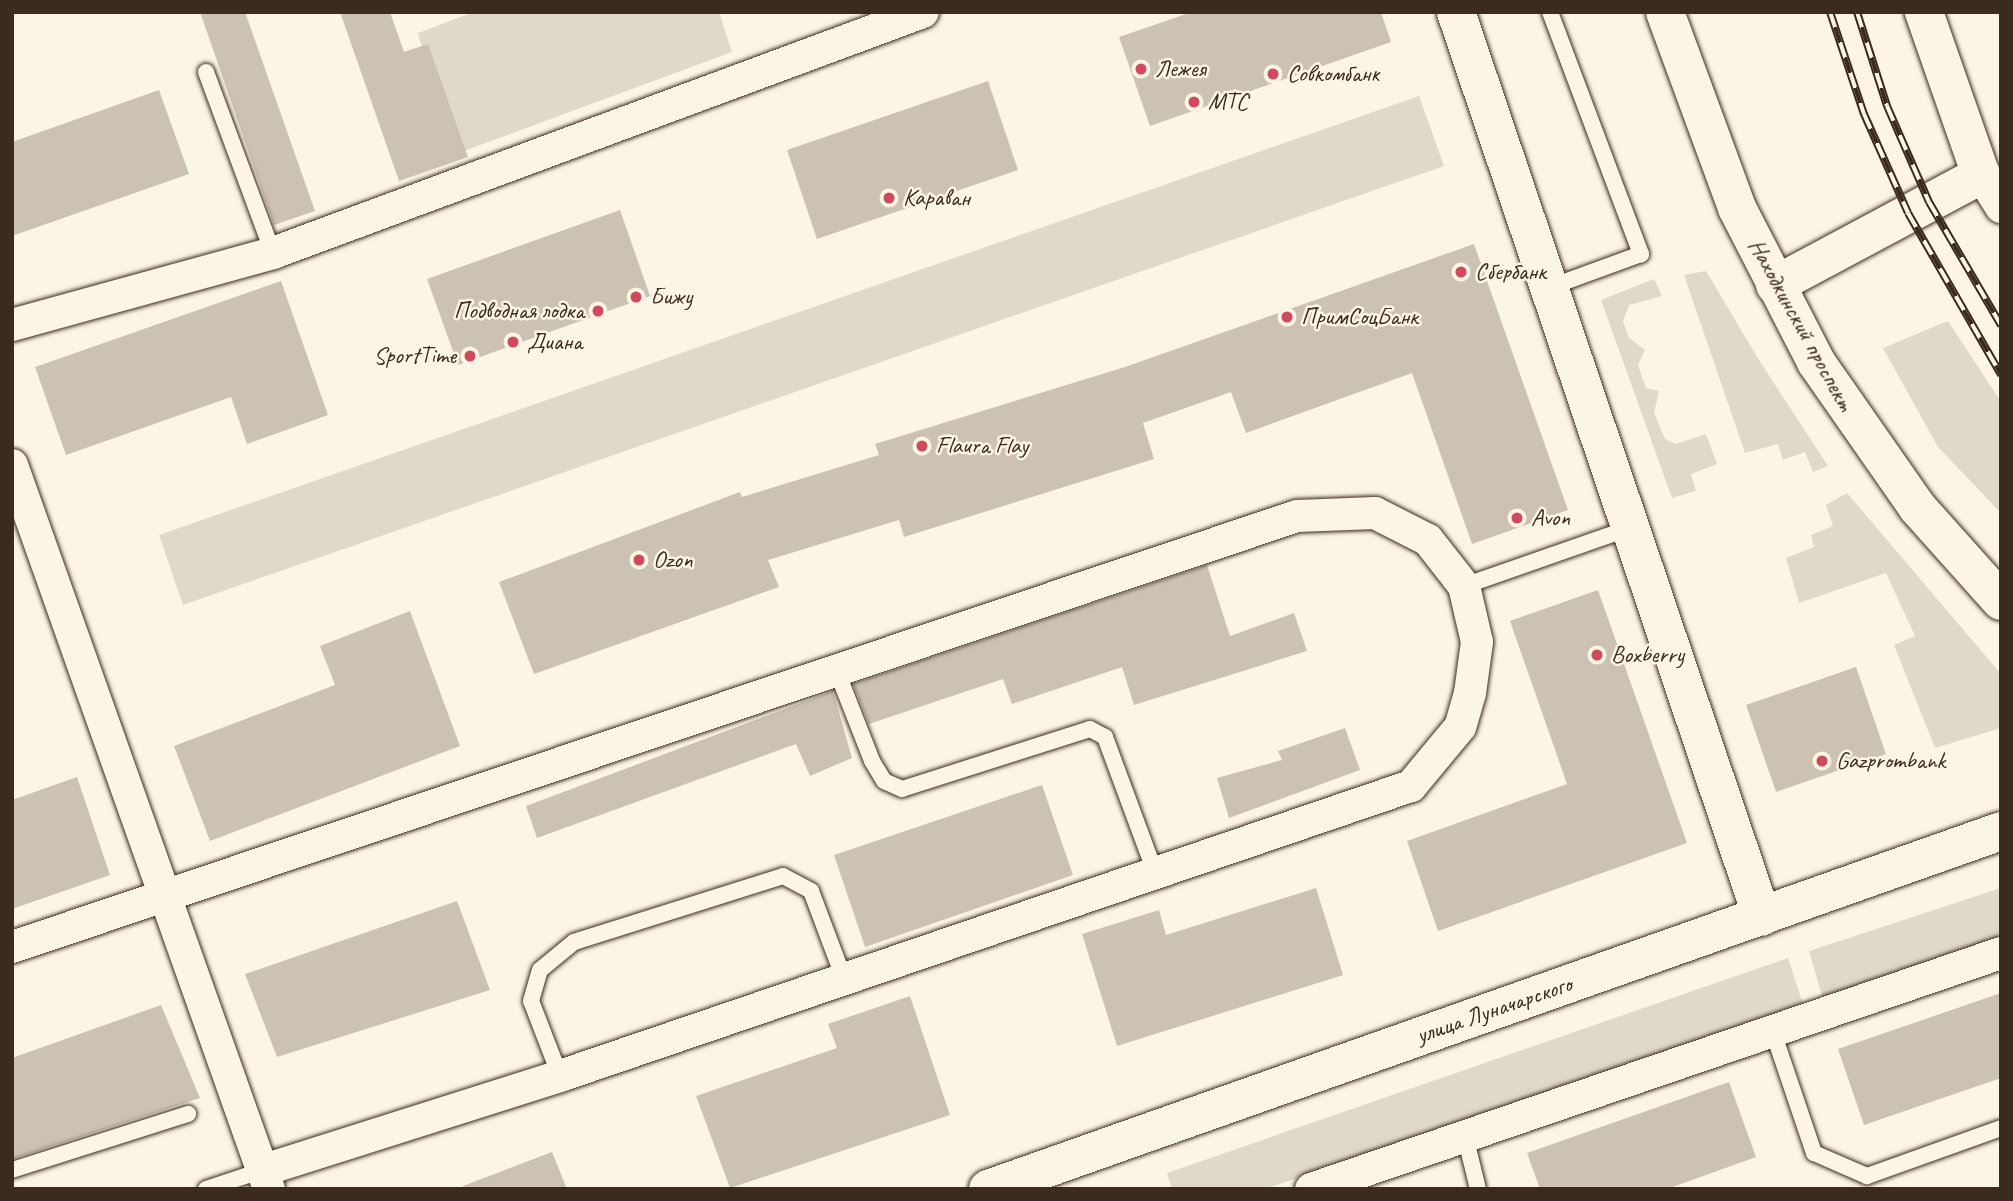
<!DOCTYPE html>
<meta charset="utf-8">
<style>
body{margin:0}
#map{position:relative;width:2013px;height:1201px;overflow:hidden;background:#fcf5e5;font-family:Caveat,sans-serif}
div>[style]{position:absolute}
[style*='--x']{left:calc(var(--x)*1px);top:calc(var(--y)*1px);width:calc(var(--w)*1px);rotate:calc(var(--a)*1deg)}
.green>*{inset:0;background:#e0d8c8}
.building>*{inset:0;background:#ccc2b3}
.roads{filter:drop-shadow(0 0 2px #3b2a1e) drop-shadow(0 0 2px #3b2a1e)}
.lane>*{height:16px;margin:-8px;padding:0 8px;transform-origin:8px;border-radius:8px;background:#fcf5e5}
.street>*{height:32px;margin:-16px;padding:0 16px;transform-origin:16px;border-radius:16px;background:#fcf5e5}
.secondary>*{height:38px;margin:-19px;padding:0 19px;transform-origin:19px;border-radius:19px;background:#fcf5e5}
.primary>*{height:38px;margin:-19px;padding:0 19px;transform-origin:19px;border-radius:19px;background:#fcf5e5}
.rail>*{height:8px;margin-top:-4px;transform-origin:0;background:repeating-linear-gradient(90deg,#fcf5e5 0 16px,#3b2a1e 0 32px);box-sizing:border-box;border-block:2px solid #3b2a1e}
.dots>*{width:19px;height:19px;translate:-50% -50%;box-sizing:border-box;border:4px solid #fcf5e5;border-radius:50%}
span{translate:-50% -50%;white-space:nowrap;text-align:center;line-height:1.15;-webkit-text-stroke:5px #fcf5e5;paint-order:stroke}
.poi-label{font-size:24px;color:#3b2a1e}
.left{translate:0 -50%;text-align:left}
.right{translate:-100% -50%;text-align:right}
.street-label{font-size:24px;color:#3b2a1e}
.frame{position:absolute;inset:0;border:14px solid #3b2a1e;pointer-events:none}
</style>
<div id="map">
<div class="green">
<div style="clip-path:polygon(474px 12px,719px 12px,732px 52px,453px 155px,418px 33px)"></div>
<div style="clip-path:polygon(1419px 96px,1444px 166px,183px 605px,159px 535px)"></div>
<div style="clip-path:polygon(1706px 271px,1757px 357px,1828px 466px,1813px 472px,1805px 452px,1783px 460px,1778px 444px,1745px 453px,1684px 275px)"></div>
<div style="clip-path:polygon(1654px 279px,1662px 296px,1629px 305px,1623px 321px,1629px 338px,1645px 350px,1638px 365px,1646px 388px,1659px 391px,1654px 413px,1665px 439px,1676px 444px,1706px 434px,1717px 464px,1691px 474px,1696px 491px,1672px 498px,1601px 300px)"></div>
<div style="clip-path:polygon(1948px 321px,2001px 402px,2001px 513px,1938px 447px,1883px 348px)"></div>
<div style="clip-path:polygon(1847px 493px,2001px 674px,2001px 728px,1935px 748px,1894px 645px,1915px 636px,1886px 573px,1799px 603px,1786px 558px,1814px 547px,1811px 535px,1833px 526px,1826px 505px)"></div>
<div style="clip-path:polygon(2001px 888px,2001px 938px,1823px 999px,1809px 951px)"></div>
<div style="clip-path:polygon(1788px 958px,1803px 1004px,1265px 1189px,1172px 1189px,1167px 1173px)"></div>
</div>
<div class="building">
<div style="clip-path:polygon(200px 12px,245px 12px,315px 211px,274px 225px)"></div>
<div style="clip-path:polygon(340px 12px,390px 12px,404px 52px,428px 44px,468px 157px,399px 181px)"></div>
<div style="clip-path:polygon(1192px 12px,1381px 12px,1391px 42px,1150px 126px,1119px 37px)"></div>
<div style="clip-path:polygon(988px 81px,1018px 170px,817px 239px,787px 150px)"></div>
<div style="clip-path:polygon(159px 90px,189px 174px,12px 236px,12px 142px)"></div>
<div style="clip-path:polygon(620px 210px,650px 296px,458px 365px,427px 279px)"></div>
<div style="clip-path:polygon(1474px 244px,1568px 510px,1472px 544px,1412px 373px,1246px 433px,1231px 392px,1143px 423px,1154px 459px,904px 537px,899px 520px,768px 560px,779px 587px,534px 674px,499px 582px,740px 492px,742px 497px,879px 455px,875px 444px,1125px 367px)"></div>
<div style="clip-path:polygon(281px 281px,328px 415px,247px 444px,231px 397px,66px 455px,35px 367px)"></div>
<div style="clip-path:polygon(1207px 565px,1230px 636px,1294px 613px,1307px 651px,1134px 705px,1122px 667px,1012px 704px,1003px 679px,869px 724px,853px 684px)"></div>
<div style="clip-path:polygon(1598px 590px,1687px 843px,1438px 931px,1407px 841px,1567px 784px,1510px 621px)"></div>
<div style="clip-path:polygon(410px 611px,460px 746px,210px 841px,174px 746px,335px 685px,320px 646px)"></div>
<div style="clip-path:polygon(1856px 667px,1886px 754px,1776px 792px,1746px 705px)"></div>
<div style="clip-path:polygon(833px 691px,852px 758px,810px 776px,796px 744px,537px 838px,526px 806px)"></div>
<div style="clip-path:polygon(1345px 728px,1360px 770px,1229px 818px,1217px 778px,1282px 760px,1278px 751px)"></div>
<div style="clip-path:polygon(77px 777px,110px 875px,12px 909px,12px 800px)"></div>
<div style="clip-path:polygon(1042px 785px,1073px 875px,865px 947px,834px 855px)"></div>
<div style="clip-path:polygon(1316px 888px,1343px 975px,1117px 1046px,1082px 934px,1159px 910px,1166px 935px)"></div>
<div style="clip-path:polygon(457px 901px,490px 990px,277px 1057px,245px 974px)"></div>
<div style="clip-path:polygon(2001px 993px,2001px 1078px,1864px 1125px,1838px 1049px)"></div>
<div style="clip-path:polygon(910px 996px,950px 1115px,730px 1188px,696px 1096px,837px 1048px,828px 1024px)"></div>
<div style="clip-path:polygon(161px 1005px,200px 1098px,12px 1159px,12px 1058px)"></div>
<div style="clip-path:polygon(1729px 1082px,1756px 1157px,1667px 1189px,1540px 1189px,1527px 1153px)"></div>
<div style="clip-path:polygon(552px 1152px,567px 1189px,463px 1189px,463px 1186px)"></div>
</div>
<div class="roads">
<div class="lane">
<div style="--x:1550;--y:12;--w:259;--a:69.4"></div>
<div style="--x:1641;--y:254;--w:94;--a:160"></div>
<div style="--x:206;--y:72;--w:193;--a:69.7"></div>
<div style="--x:1464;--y:586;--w:176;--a:-19.3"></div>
<div style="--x:836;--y:669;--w:99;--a:68.6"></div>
<div style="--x:872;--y:761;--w:23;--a:59"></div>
<div style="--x:884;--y:781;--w:20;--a:24"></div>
<div style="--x:902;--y:789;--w:197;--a:-17.7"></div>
<div style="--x:1090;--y:729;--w:17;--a:28"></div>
<div style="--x:1105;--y:737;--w:144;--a:69.7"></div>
<div style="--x:1772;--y:1029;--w:131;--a:71.3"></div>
<div style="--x:1814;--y:1153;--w:58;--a:23.5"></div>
<div style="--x:1867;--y:1176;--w:142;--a:-19.7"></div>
<div style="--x:560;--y:1076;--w:80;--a:-111.1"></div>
<div style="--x:531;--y:1001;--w:32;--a:-74"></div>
<div style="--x:540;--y:970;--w:44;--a:-39.5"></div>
<div style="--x:574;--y:942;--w:219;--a:-17.5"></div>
<div style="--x:783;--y:876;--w:32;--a:28"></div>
<div style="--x:811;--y:891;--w:91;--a:69.4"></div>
<div style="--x:1465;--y:1136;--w:55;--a:76.2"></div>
<div style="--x:12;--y:1170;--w:185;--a:-17.7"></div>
<div style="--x:206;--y:1189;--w:60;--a:-18.4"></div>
</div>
<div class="street">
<div style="--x:1981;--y:175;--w:38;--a:58"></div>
<div style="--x:12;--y:325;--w:271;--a:-15.4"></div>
<div style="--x:273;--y:253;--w:693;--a:-20.34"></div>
<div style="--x:12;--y:465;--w:768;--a:70.46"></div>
<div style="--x:12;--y:947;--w:1355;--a:-18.54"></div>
<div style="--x:1297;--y:516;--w:78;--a:-2.2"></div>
<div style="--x:1375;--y:513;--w:59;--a:27"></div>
<div style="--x:1428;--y:540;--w:58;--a:52"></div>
<div style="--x:1464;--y:586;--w:57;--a:76.9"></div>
<div style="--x:1477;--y:642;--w:51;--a:97.8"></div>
<div style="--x:1470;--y:693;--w:35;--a:106"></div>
<div style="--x:1460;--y:727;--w:77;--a:129.7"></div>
<div style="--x:1411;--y:786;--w:899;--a:161.18"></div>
<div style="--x:560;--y:1076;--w:312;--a:162.4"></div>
<div style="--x:1311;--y:1189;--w:729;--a:-18.88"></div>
</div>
<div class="secondary">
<div style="--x:1456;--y:12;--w:955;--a:71.32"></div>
<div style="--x:1775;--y:285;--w:234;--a:-28.1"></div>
<div style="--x:1981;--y:175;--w:173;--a:-109.3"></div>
<div style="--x:988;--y:1189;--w:1074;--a:-19.46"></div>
</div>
<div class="primary">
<div style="--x:1665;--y:12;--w:209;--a:69.8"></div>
<div style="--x:1737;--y:208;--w:173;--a:62.8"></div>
<div style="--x:1816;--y:362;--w:177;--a:55.1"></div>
<div style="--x:1917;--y:507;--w:126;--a:48.2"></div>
</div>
</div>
<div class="rail">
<div style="--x:1830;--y:12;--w:108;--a:71.6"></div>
<div style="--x:1864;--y:114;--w:108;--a:66"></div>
<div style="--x:1908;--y:213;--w:187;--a:60.1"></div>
<div style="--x:1857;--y:12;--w:99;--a:72.3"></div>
<div style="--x:1887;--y:106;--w:105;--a:66.4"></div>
<div style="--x:1929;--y:202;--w:143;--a:59.7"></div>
</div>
<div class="dots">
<div style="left:1141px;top:69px;background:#d1495b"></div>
<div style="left:1273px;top:74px;background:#d1495b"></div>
<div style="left:1194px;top:102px;background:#d1495b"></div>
<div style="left:889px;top:198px;background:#d1495b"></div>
<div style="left:1461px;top:272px;background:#d1495b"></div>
<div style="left:636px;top:297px;background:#d1495b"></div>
<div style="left:598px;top:311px;background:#d1495b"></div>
<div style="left:1287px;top:317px;background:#d1495b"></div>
<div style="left:513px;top:342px;background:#d1495b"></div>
<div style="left:470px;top:356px;background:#d1495b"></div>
<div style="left:922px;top:446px;background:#d1495b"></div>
<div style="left:1517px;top:518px;background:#d1495b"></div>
<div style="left:639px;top:560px;background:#d1495b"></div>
<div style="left:1597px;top:655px;background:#d1495b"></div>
<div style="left:1822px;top:761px;background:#d1495b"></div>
</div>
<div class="poi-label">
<span class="left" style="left:1155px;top:69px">Лежея</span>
<span class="left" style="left:1287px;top:74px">Совкомбанк</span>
<span class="left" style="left:1208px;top:102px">МТС</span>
<span class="left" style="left:903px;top:198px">Караван</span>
<span class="left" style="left:1475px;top:272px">Сбербанк</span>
<span class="left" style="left:650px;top:297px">Бижу</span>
<span class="right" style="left:584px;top:311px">Подводная лодка</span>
<span class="left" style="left:1301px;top:317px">ПримСоцБанк</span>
<span class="left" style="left:527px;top:342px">Диана</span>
<span class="right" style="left:456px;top:356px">SportTime</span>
<span class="left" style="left:936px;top:446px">Flaura Flay</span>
<span class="left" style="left:1531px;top:518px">Avon</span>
<span class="left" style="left:653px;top:560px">Ozon</span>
<span class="left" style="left:1611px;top:655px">Boxberry</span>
<span class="left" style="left:1836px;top:761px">Gazprombank</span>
</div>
<div class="street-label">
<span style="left:1801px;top:325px;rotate:61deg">Находкинский проспект</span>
<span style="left:1494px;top:1010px;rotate:-19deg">улица Луначарского</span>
</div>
<div class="frame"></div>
</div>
